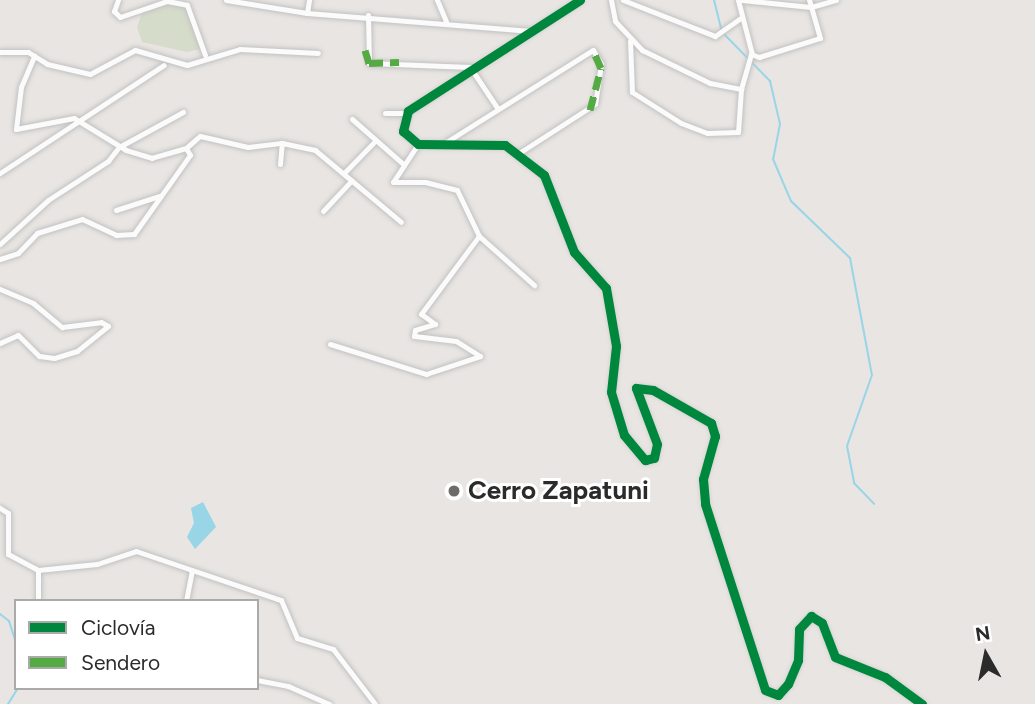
<!DOCTYPE html>
<meta charset="utf-8">
<style>
body{margin:0}
#map{position:relative;width:1035px;height:704px;overflow:hidden;background:#e8e5e2;font-family:Figtree,sans-serif}
div>[style]{position:absolute}
[style*='--x']{left:calc(var(--x)*1px);top:calc(var(--y)*1px);width:calc(var(--w)*1px);rotate:calc(var(--a)*1deg)}
.cemetery>*{inset:0;background:#d5dcca}
.water>*{inset:0;background:#98d5e7}
.stream>*{height:2px;margin:-1px;padding:0 1px;transform-origin:1px;border-radius:1px;background:#98d5e7}
.roads{filter:drop-shadow(0 0 2px #c2c2c2) drop-shadow(0 0 2px #c2c2c2)}
.minor>*{height:5px;margin:-2.5px;padding:0 2.5px;transform-origin:2.5px;border-radius:2.5px;background:#fcfbfb}
.quiet>*{height:7px;margin-top:-3.5px;transform-origin:0;background:repeating-linear-gradient(90deg,#54ab44 0 14px,transparent 0 21px)}
.cycleway>*{height:9px;margin:-4.5px;padding:0 4.5px;transform-origin:4.5px;border-radius:4.5px;background:#00873e}
.dots>*{width:19px;height:19px;translate:-50% -50%;box-sizing:border-box;border:4px solid #fff;border-radius:50%}
span{translate:-50% -50%;white-space:nowrap;text-align:center;line-height:1.15;-webkit-text-stroke:6px #fff;paint-order:stroke}
.poi-label{font-size:26px;color:#2b2b2b;font-weight:700}
.left{translate:0 -50%;text-align:left}
.legend{position:absolute;left:14px;top:599px;width:245px;height:91px;box-sizing:border-box;background:#fff;border:2px solid #aaa;margin:0;padding:9px 12px;list-style:none;font-size:21px;color:#2b2b2b}
.legend li{display:flex;align-items:center;gap:14px;height:35px}
.legend b{width:35px;border:2px solid #aaa}
.north{position:absolute;left:951px;top:620px;width:70px;height:70px;-webkit-text-stroke:5px #fff;paint-order:stroke;rotate:351deg;font-size:19px;font-weight:700;line-height:28px;text-align:center;color:#2b2b2b}
.north::after{content:'';display:block;margin:auto;width:24px;height:32px;background:#2b2b2b;clip-path:polygon(50% 0,100% 100%,50% 72%,0 100%)}
</style>
<div id="map">
<div class="cemetery">
<div style="clip-path:polygon(181px 1px,187px 3px,200px 49px,187px 52px,142px 42px,137px 27px,143px 10px)"></div>
</div>
<div class="water">
<div style="clip-path:polygon(203px 502px,216px 527px,195px 549px,187px 537px,194px 523px,191px 508px)"></div>
</div>
<div class="stream">
<div style="--x:714;--y:0;--w:33;--a:76"></div>
<div style="--x:722;--y:32;--w:69;--a:45.6"></div>
<div style="--x:770;--y:81;--w:44;--a:76.9"></div>
<div style="--x:780;--y:124;--w:36;--a:101"></div>
<div style="--x:773;--y:159;--w:46;--a:66.8"></div>
<div style="--x:791;--y:201;--w:82;--a:44"></div>
<div style="--x:850;--y:258;--w:119;--a:79.4"></div>
<div style="--x:872;--y:375;--w:75;--a:109.4"></div>
<div style="--x:847;--y:446;--w:38;--a:79"></div>
<div style="--x:854;--y:483;--w:29;--a:46"></div>
<div style="--x:0;--y:614;--w:11;--a:38"></div>
<div style="--x:9;--y:621;--w:22;--a:72"></div>
<div style="--x:16;--y:650;--w:27;--a:90"></div>
<div style="--x:8;--y:704;--w:19;--a:-58"></div>
</div>
<div class="roads">
<div class="minor">
<div style="--x:118;--y:0;--w:12;--a:110"></div>
<div style="--x:114;--y:11;--w:8;--a:45"></div>
<div style="--x:120;--y:17;--w:50;--a:-18.8"></div>
<div style="--x:167;--y:1;--w:20;--a:11"></div>
<div style="--x:187;--y:5;--w:53;--a:70.2"></div>
<div style="--x:226;--y:0;--w:82;--a:9.1"></div>
<div style="--x:307;--y:13;--w:225;--a:4.6"></div>
<div style="--x:437;--y:0;--w:23;--a:67"></div>
<div style="--x:580;--y:0;--w:205;--a:147.2"></div>
<div style="--x:408;--y:111;--w:21;--a:104"></div>
<div style="--x:403;--y:131;--w:20;--a:41"></div>
<div style="--x:418;--y:144;--w:87;--a:0.7"></div>
<div style="--x:505;--y:145;--w:49;--a:37.6"></div>
<div style="--x:544;--y:175;--w:83;--a:68.7"></div>
<div style="--x:574;--y:252;--w:48;--a:48.4"></div>
<div style="--x:606;--y:288;--w:59;--a:80.2"></div>
<div style="--x:616;--y:346;--w:46;--a:96.2"></div>
<div style="--x:611;--y:392;--w:45;--a:73.2"></div>
<div style="--x:624;--y:435;--w:33;--a:50"></div>
<div style="--x:645;--y:460;--w:9;--a:-13"></div>
<div style="--x:654;--y:458;--w:14;--a:-78"></div>
<div style="--x:657;--y:444;--w:60;--a:-110.6"></div>
<div style="--x:636;--y:388;--w:17;--a:7"></div>
<div style="--x:653;--y:390;--w:67;--a:29.6"></div>
<div style="--x:711;--y:423;--w:14;--a:73"></div>
<div style="--x:715;--y:436;--w:45;--a:105.6"></div>
<div style="--x:703;--y:479;--w:25;--a:85"></div>
<div style="--x:705;--y:504;--w:195;--a:72.1"></div>
<div style="--x:765;--y:690;--w:14;--a:21"></div>
<div style="--x:778;--y:695;--w:15;--a:-48"></div>
<div style="--x:788;--y:684;--w:26;--a:-67"></div>
<div style="--x:798;--y:660;--w:31;--a:-88"></div>
<div style="--x:799;--y:629;--w:18;--a:-47"></div>
<div style="--x:811;--y:616;--w:13;--a:32"></div>
<div style="--x:822;--y:623;--w:36;--a:69"></div>
<div style="--x:835;--y:657;--w:54;--a:21.8"></div>
<div style="--x:885;--y:677;--w:46;--a:36.1"></div>
<div style="--x:611;--y:0;--w:21;--a:79"></div>
<div style="--x:615;--y:21;--w:40;--a:47"></div>
<div style="--x:642;--y:50;--w:76;--a:25.9"></div>
<div style="--x:710;--y:83;--w:32;--a:11"></div>
<div style="--x:741;--y:89;--w:36;--a:-74"></div>
<div style="--x:751;--y:54;--w:9;--a:21"></div>
<div style="--x:759;--y:57;--w:64;--a:-17.3"></div>
<div style="--x:820;--y:38;--w:40;--a:-106"></div>
<div style="--x:623;--y:0;--w:99;--a:21.4"></div>
<div style="--x:715;--y:36;--w:33;--a:-35"></div>
<div style="--x:738;--y:0;--w:56;--a:75.5"></div>
<div style="--x:742;--y:0;--w:69;--a:5.8"></div>
<div style="--x:811;--y:7;--w:26;--a:-16"></div>
<div style="--x:307;--y:13;--w:13;--a:-81"></div>
<div style="--x:368;--y:15;--w:48;--a:88.8"></div>
<div style="--x:369;--y:63;--w:101;--a:2.3"></div>
<div style="--x:630;--y:41;--w:51;--a:87.8"></div>
<div style="--x:632;--y:92;--w:58;--a:32.3"></div>
<div style="--x:681;--y:123;--w:28;--a:21"></div>
<div style="--x:707;--y:133;--w:31;--a:-2"></div>
<div style="--x:738;--y:132;--w:43;--a:-86"></div>
<div style="--x:0;--y:52;--w:28;--a:0"></div>
<div style="--x:28;--y:52;--w:22;--a:32"></div>
<div style="--x:47;--y:64;--w:44;--a:13.1"></div>
<div style="--x:90;--y:74;--w:51;--a:-28.1"></div>
<div style="--x:135;--y:50;--w:54;--a:16.1"></div>
<div style="--x:187;--y:65;--w:55;--a:-16.8"></div>
<div style="--x:240;--y:49;--w:78;--a:2.9"></div>
<div style="--x:470;--y:67;--w:50;--a:56.3"></div>
<div style="--x:385;--y:113;--w:21;--a:0"></div>
<div style="--x:352;--y:119;--w:68;--a:41.4"></div>
<div style="--x:418;--y:144;--w:45;--a:123.3"></div>
<div style="--x:393;--y:182;--w:32;--a:0"></div>
<div style="--x:425;--y:182;--w:33;--a:14"></div>
<div style="--x:457;--y:190;--w:51;--a:64.4"></div>
<div style="--x:479;--y:236;--w:74;--a:41.7"></div>
<div style="--x:443;--y:144;--w:177;--a:-32.1"></div>
<div style="--x:593;--y:50;--w:16;--a:60"></div>
<div style="--x:601;--y:64;--w:40;--a:98.5"></div>
<div style="--x:595;--y:104;--w:90;--a:147.2"></div>
<div style="--x:186;--y:148;--w:18;--a:-41"></div>
<div style="--x:200;--y:136;--w:49;--a:12.9"></div>
<div style="--x:248;--y:147;--w:34;--a:-7"></div>
<div style="--x:282;--y:143;--w:34;--a:12"></div>
<div style="--x:315;--y:150;--w:112;--a:39.9"></div>
<div style="--x:280;--y:164;--w:21;--a:-85"></div>
<div style="--x:345;--y:172;--w:43;--a:-45.9"></div>
<div style="--x:0;--y:173;--w:196;--a:-33.4"></div>
<div style="--x:116;--y:210;--w:45;--a:-18"></div>
<div style="--x:323;--y:211;--w:42;--a:-46.9"></div>
<div style="--x:0;--y:244;--w:65;--a:-42.5"></div>
<div style="--x:48;--y:200;--w:72;--a:-33"></div>
<div style="--x:108;--y:161;--w:18;--a:-52"></div>
<div style="--x:119;--y:147;--w:73;--a:-28.7"></div>
<div style="--x:0;--y:259;--w:19;--a:-18"></div>
<div style="--x:18;--y:253;--w:28;--a:-46"></div>
<div style="--x:37;--y:233;--w:47;--a:-17.3"></div>
<div style="--x:82;--y:219;--w:38;--a:25"></div>
<div style="--x:116;--y:235;--w:18;--a:-3"></div>
<div style="--x:134;--y:234;--w:97;--a:-54.7"></div>
<div style="--x:190;--y:155;--w:8;--a:-120"></div>
<div style="--x:186;--y:148;--w:35;--a:164"></div>
<div style="--x:152;--y:158;--w:27;--a:-163"></div>
<div style="--x:126;--y:150;--w:61;--a:-148.4"></div>
<div style="--x:74;--y:118;--w:59;--a:169.3"></div>
<div style="--x:16;--y:129;--w:42;--a:-83.2"></div>
<div style="--x:21;--y:87;--w:34;--a:-67"></div>
<div style="--x:0;--y:289;--w:36;--a:23"></div>
<div style="--x:33;--y:303;--w:38;--a:40"></div>
<div style="--x:62;--y:327;--w:39;--a:-7"></div>
<div style="--x:101;--y:322;--w:8;--a:30"></div>
<div style="--x:108;--y:326;--w:40;--a:141"></div>
<div style="--x:77;--y:351;--w:24;--a:163"></div>
<div style="--x:54;--y:358;--w:15;--a:-172"></div>
<div style="--x:39;--y:356;--w:30;--a:-135"></div>
<div style="--x:18;--y:335;--w:20;--a:156"></div>
<div style="--x:330;--y:344;--w:101;--a:17.4"></div>
<div style="--x:426;--y:374;--w:57;--a:-18.4"></div>
<div style="--x:480;--y:356;--w:28;--a:-148"></div>
<div style="--x:456;--y:341;--w:42;--a:-173.2"></div>
<div style="--x:414;--y:336;--w:6;--a:-81"></div>
<div style="--x:415;--y:330;--w:21;--a:-17"></div>
<div style="--x:435;--y:324;--w:17;--a:-144"></div>
<div style="--x:421;--y:314;--w:97;--a:-53.4"></div>
<div style="--x:0;--y:508;--w:9;--a:32"></div>
<div style="--x:8;--y:513;--w:41;--a:90"></div>
<div style="--x:8;--y:554;--w:34;--a:28"></div>
<div style="--x:38;--y:570;--w:59;--a:-5.8"></div>
<div style="--x:97;--y:564;--w:41;--a:-18.4"></div>
<div style="--x:136;--y:551;--w:153;--a:18.7"></div>
<div style="--x:281;--y:600;--w:41;--a:67.2"></div>
<div style="--x:297;--y:638;--w:38;--a:17"></div>
<div style="--x:333;--y:649;--w:69;--a:52.6"></div>
<div style="--x:38;--y:601;--w:31;--a:-90"></div>
<div style="--x:186;--y:601;--w:31;--a:-79"></div>
<div style="--x:257;--y:680;--w:32;--a:11"></div>
<div style="--x:288;--y:686;--w:45;--a:23.7"></div>
</div>
</div>
<div class="quiet">
<div style="--x:365;--y:50;--w:14;--a:73"></div>
<div style="--x:369;--y:63;--w:30;--a:-2"></div>
<div style="--x:590;--y:110;--w:43;--a:-75.3"></div>
<div style="--x:601;--y:68;--w:20;--a:-114"></div>
</div>
<div class="cycleway">
<div style="--x:580;--y:0;--w:205;--a:147.2"></div>
<div style="--x:408;--y:111;--w:21;--a:104"></div>
<div style="--x:403;--y:131;--w:20;--a:41"></div>
<div style="--x:418;--y:144;--w:87;--a:0.7"></div>
<div style="--x:505;--y:145;--w:49;--a:37.6"></div>
<div style="--x:544;--y:175;--w:83;--a:68.7"></div>
<div style="--x:574;--y:252;--w:48;--a:48.4"></div>
<div style="--x:606;--y:288;--w:59;--a:80.2"></div>
<div style="--x:616;--y:346;--w:46;--a:96.2"></div>
<div style="--x:611;--y:392;--w:45;--a:73.2"></div>
<div style="--x:624;--y:435;--w:33;--a:50"></div>
<div style="--x:645;--y:460;--w:9;--a:-13"></div>
<div style="--x:654;--y:458;--w:14;--a:-78"></div>
<div style="--x:657;--y:444;--w:60;--a:-110.6"></div>
<div style="--x:636;--y:388;--w:17;--a:7"></div>
<div style="--x:653;--y:390;--w:67;--a:29.6"></div>
<div style="--x:711;--y:423;--w:14;--a:73"></div>
<div style="--x:715;--y:436;--w:45;--a:105.6"></div>
<div style="--x:703;--y:479;--w:25;--a:85"></div>
<div style="--x:705;--y:504;--w:195;--a:72.1"></div>
<div style="--x:765;--y:690;--w:14;--a:21"></div>
<div style="--x:778;--y:695;--w:15;--a:-48"></div>
<div style="--x:788;--y:684;--w:26;--a:-67"></div>
<div style="--x:798;--y:660;--w:31;--a:-88"></div>
<div style="--x:799;--y:629;--w:18;--a:-47"></div>
<div style="--x:811;--y:616;--w:13;--a:32"></div>
<div style="--x:822;--y:623;--w:36;--a:69"></div>
<div style="--x:835;--y:657;--w:54;--a:21.8"></div>
<div style="--x:885;--y:677;--w:46;--a:36.1"></div>
</div>
<div class="dots">
<div style="left:454px;top:491px;background:#6d6c6b"></div>
</div>
<div class="poi-label">
<span class="left" style="left:468px;top:491px">Cerro Zapatuni</span>
</div>
<ul class="legend">
<li><b style="height:9px;background:#00873e"></b>Ciclovía</li>
<li><b style="height:9px;background:#54ab44"></b>Sendero</li>
</ul>
<div class="north">N</div>
</div>
